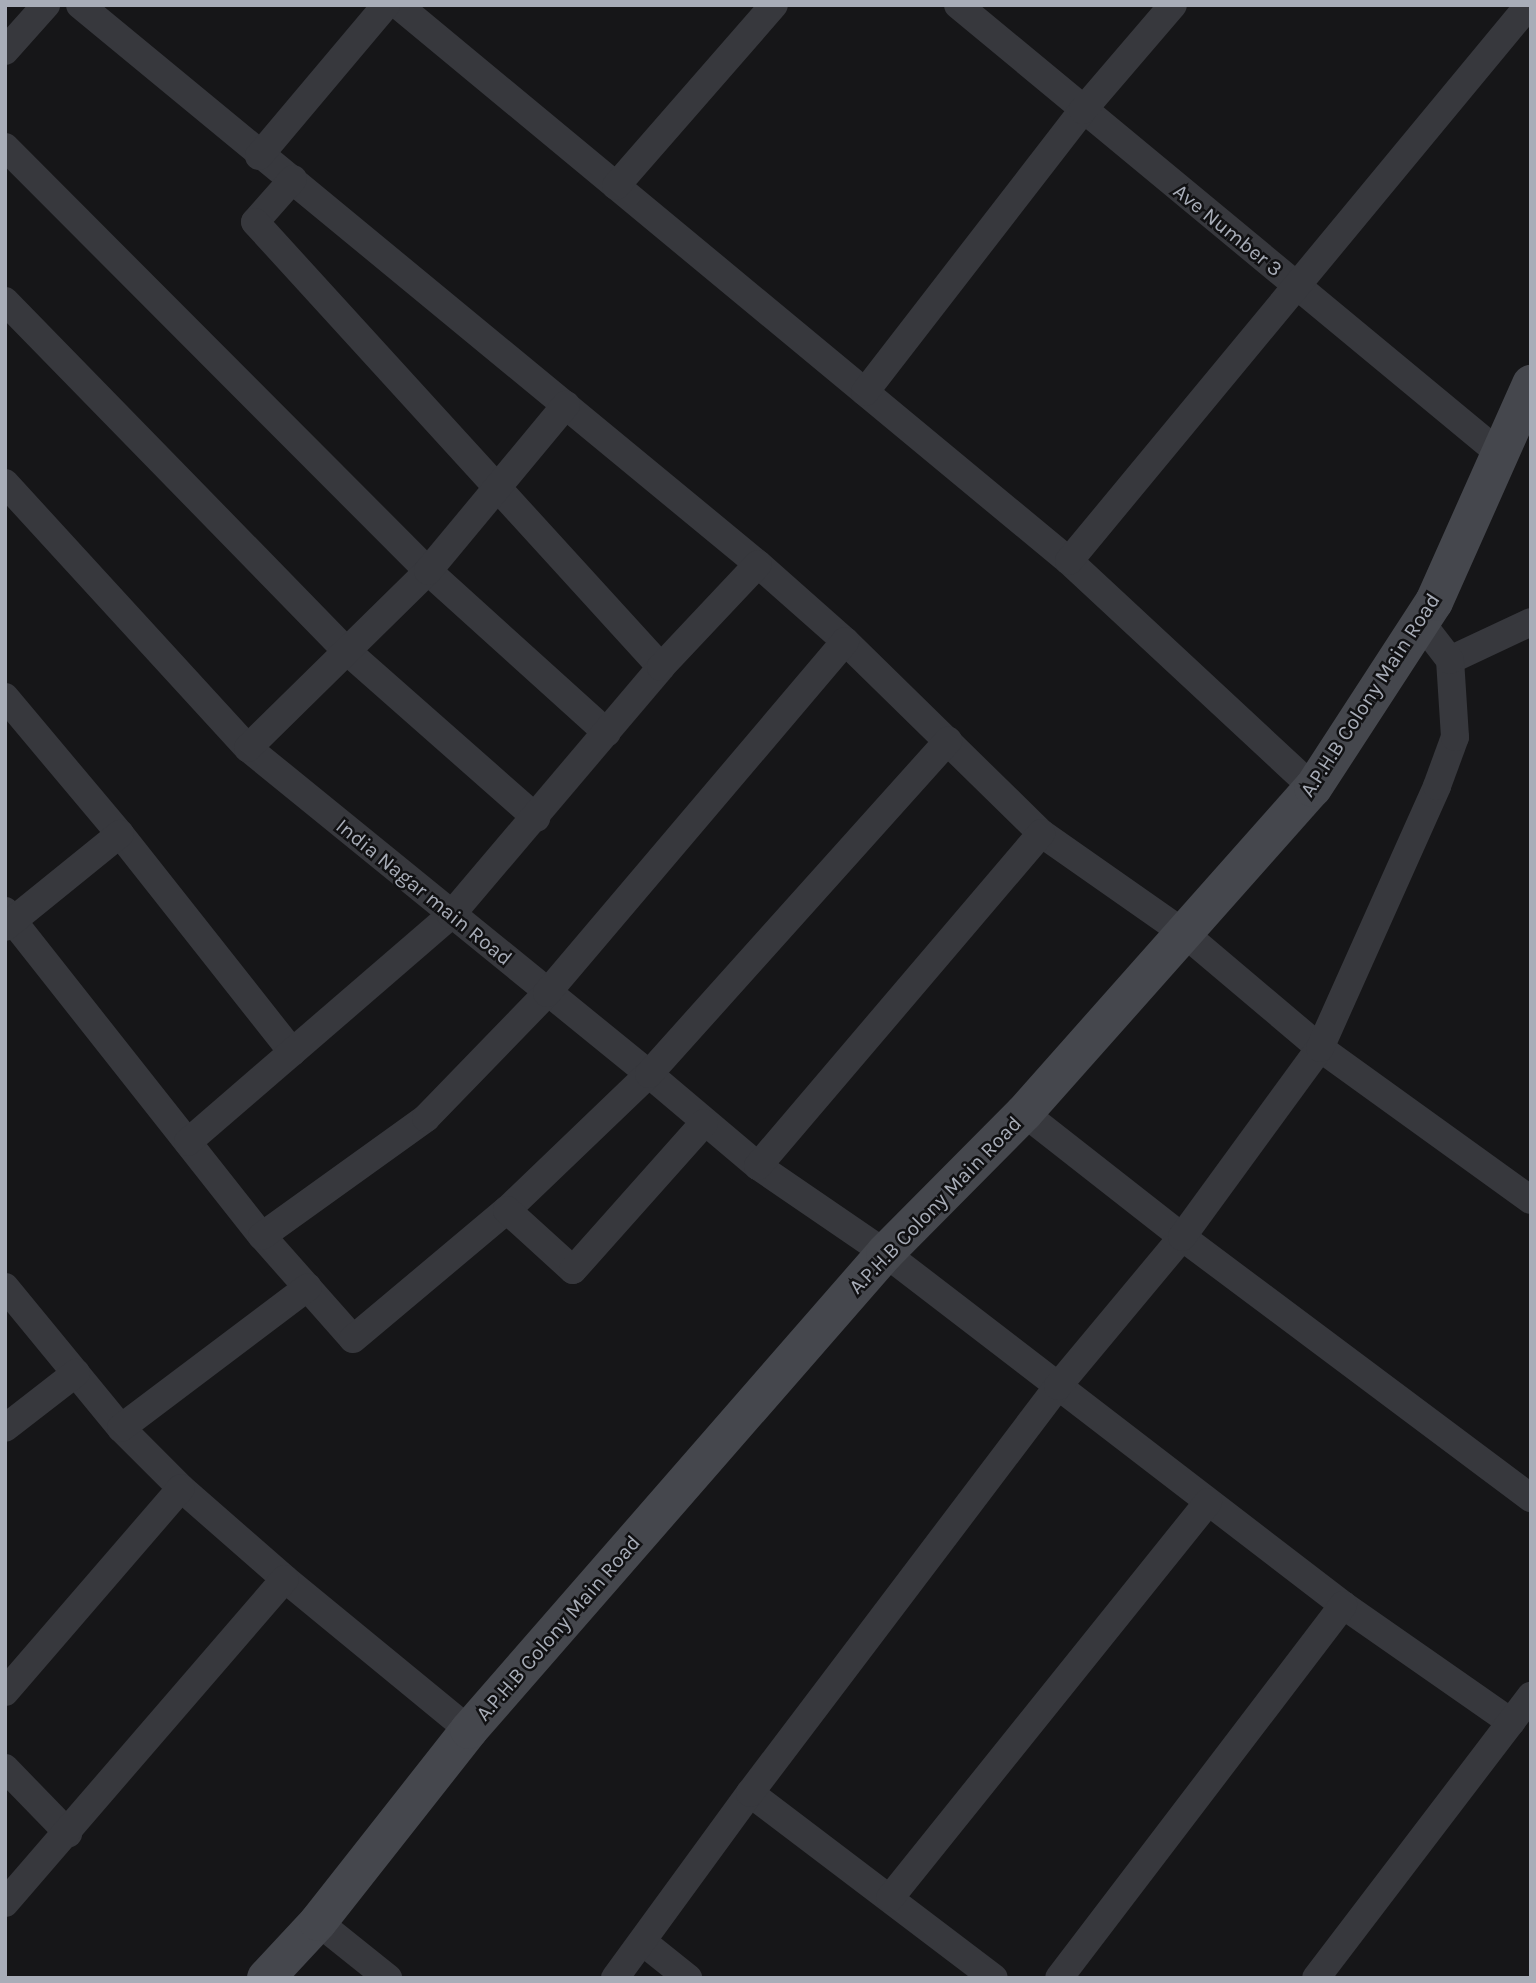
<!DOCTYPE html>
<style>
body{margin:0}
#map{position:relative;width:1536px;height:1983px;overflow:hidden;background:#161618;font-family:Karla,sans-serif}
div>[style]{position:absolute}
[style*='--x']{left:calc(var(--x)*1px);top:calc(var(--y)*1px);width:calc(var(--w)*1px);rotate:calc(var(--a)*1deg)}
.street>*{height:28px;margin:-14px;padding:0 14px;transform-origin:14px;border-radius:14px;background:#37383d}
.secondary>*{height:38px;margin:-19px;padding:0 19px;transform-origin:19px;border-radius:19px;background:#45474d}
span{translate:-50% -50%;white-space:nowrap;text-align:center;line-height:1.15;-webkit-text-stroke:5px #111113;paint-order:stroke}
.street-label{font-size:21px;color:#a8adb8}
.frame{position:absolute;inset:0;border:7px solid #a8adb8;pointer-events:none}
</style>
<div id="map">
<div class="street">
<div style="--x:80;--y:5;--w:879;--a:39.51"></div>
<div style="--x:758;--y:564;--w:116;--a:41.5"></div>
<div style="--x:845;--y:641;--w:274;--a:44.4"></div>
<div style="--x:1041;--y:833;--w:176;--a:35"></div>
<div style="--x:1185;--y:934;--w:177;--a:40.2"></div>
<div style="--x:1320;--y:1048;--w:260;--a:35.8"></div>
<div style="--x:398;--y:5;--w:871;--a:39.65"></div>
<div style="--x:1069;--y:561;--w:333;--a:42.9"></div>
<div style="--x:958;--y:5;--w:702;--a:39.63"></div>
<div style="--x:5;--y:51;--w:62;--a:-48.3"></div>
<div style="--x:5;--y:147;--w:599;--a:45.07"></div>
<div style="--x:428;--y:571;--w:241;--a:42.1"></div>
<div style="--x:259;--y:156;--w:197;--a:-49.9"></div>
<div style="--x:293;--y:179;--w:57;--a:131.5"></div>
<div style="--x:255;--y:222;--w:602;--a:47.62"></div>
<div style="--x:616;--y:186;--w:240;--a:-48.9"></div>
<div style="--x:5;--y:301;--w:491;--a:45.7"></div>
<div style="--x:348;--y:652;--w:251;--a:41.4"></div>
<div style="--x:865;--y:392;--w:356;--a:-52.3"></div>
<div style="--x:1083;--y:110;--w:138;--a:-49.4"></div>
<div style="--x:5;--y:483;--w:360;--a:47.5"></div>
<div style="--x:248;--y:748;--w:517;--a:39.11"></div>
<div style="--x:649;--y:1074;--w:143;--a:40.2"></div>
<div style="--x:758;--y:1166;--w:154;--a:34.4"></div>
<div style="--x:885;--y:1253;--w:578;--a:37.54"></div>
<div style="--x:1343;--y:1605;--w:205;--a:34.9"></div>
<div style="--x:1069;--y:561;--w:722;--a:-50.4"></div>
<div style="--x:1450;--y:660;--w:89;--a:-25.1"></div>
<div style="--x:5;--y:697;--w:179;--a:50"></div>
<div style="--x:120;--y:834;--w:278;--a:51.7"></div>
<div style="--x:248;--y:748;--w:252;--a:-44.5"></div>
<div style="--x:428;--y:571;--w:216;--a:-50.3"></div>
<div style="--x:5;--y:911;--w:414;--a:51.7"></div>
<div style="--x:262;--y:1236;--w:137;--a:48.5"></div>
<div style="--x:353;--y:1339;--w:201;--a:-40"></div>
<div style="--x:507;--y:1210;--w:197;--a:-43.8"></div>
<div style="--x:649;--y:1074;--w:448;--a:-48.1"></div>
<div style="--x:5;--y:927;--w:148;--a:-39"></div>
<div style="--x:1024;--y:1113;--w:201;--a:38.1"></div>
<div style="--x:1182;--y:1237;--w:436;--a:36.8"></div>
<div style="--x:188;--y:1142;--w:347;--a:-40.8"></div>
<div style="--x:451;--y:915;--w:325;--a:-49.7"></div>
<div style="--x:661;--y:667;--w:141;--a:-46.7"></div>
<div style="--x:758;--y:1166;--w:437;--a:-49.6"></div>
<div style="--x:507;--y:1210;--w:89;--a:42.3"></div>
<div style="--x:573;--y:1270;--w:197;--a:-48.3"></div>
<div style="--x:262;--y:1236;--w:202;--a:-35.7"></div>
<div style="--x:426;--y:1118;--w:174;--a:-45.9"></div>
<div style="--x:547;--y:993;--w:461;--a:-49.7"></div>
<div style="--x:5;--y:1287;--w:183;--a:50.6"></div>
<div style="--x:121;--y:1428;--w:85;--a:45"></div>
<div style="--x:181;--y:1488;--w:138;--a:41.2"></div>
<div style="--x:285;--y:1579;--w:238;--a:39.4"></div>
<div style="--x:5;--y:1428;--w:90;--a:-37.8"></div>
<div style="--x:121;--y:1428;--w:234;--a:-37"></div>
<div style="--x:5;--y:1692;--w:269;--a:-49.2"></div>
<div style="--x:5;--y:1768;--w:91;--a:45.9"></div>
<div style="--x:750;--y:1793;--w:306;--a:37.2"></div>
<div style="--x:890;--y:1898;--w:508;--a:-51.23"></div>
<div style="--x:5;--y:1903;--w:428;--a:-49.2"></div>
<div style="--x:318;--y:1922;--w:90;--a:38.7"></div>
<div style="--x:643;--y:1942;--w:58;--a:38.7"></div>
<div style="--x:615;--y:1978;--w:229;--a:-53.9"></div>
<div style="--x:750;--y:1793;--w:510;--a:-52.88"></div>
<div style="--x:1058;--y:1386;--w:194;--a:-50.2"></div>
<div style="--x:1182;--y:1237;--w:234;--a:-53.9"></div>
<div style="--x:1320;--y:1048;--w:287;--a:-65.9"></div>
<div style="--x:1437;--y:786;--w:52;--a:-69.8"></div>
<div style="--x:1455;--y:737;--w:77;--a:-93.7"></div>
<div style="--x:1450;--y:660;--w:49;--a:-127.6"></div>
<div style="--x:1059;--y:1978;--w:469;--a:-52.7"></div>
<div style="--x:1316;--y:1978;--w:355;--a:-52.7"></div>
</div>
<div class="secondary">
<div style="--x:266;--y:1978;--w:76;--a:-47.1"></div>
<div style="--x:318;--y:1922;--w:244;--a:-51.8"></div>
<div style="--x:469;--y:1730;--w:633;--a:-48.91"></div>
<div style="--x:885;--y:1253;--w:197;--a:-45.2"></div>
<div style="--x:1024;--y:1113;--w:435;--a:-48.4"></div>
<div style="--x:1313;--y:788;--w:222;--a:-57"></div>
<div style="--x:1434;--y:602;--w:239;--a:-66"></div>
</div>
<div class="street-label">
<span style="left:1228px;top:230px;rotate:39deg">Ave Number 3</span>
<span style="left:1370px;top:695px;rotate:-57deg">A.P.H.B Colony Main Road</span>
<span style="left:424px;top:892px;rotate:39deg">India Nagar main Road</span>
<span style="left:935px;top:1205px;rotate:-46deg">A.P.H.B Colony Main Road</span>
<span style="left:558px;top:1628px;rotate:-49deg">A.P.H.B Colony Main Road</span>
</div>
<div class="frame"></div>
</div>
